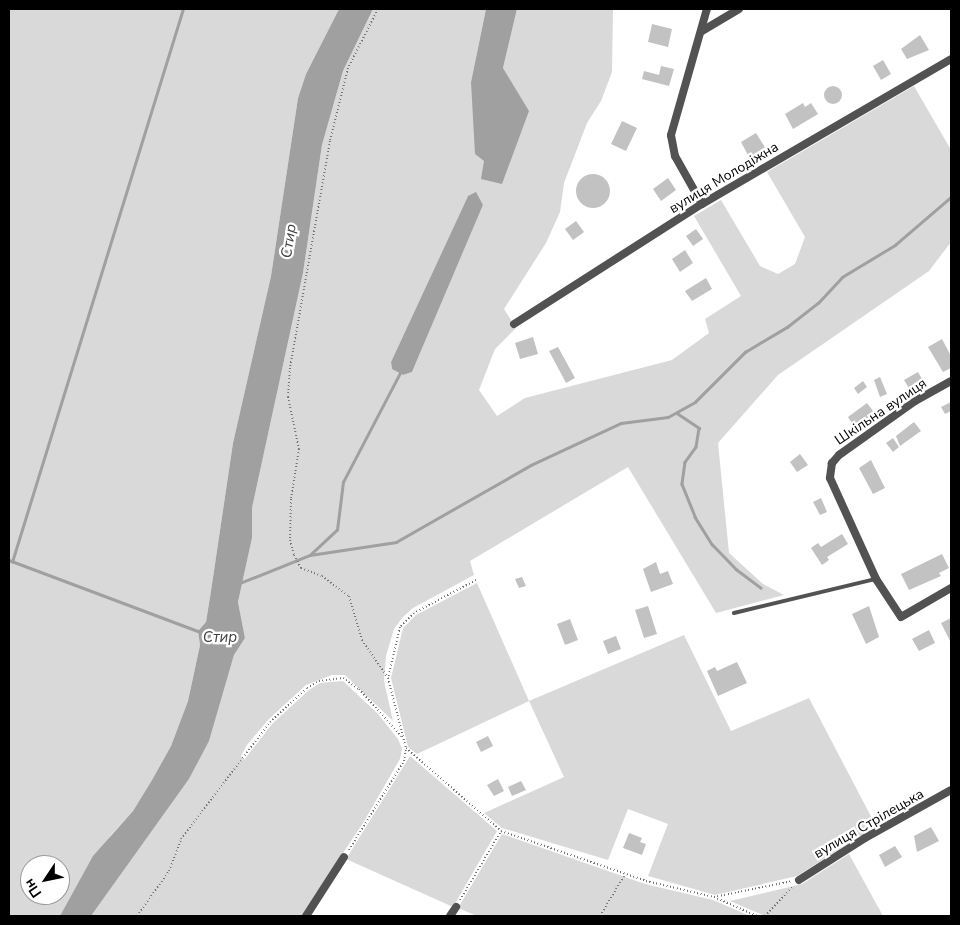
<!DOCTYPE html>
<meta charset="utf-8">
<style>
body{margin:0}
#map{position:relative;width:960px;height:925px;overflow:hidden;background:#fff;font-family:"Nunito Sans",sans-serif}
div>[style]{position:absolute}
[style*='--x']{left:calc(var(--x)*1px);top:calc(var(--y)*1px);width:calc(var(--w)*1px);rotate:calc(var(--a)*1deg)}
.green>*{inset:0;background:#d9d9d9}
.water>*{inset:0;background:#a0a0a0}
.stream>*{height:2.5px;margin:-1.25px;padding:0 1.25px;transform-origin:1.25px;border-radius:1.25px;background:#a0a0a0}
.building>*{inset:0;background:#c2c2c2}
.round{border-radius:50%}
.path>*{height:2px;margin-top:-1px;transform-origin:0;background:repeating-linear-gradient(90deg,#747474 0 1px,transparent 0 3.5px)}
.lane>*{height:4px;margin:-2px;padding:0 2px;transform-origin:2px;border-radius:2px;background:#525252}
.street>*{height:8px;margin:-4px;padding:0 4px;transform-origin:4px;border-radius:4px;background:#525252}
span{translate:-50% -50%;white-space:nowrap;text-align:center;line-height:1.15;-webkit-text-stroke:4.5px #fff;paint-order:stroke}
.street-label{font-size:14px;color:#000}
.water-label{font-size:15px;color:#414141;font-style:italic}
.frame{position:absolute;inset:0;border:10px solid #000;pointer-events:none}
.north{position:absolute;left:20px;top:855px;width:50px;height:50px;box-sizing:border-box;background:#fff;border:1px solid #999;border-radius:50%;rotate:236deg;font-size:14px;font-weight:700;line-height:20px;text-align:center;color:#000}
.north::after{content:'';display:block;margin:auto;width:18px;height:22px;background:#000;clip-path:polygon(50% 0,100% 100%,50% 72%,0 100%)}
</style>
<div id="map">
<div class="green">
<div style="clip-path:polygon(evenodd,9px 9px,339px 9px,306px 74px,298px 98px,271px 276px,233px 443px,211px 591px,206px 622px,198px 631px,200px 645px,188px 701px,171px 746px,152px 780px,133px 811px,111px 835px,60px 916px,9px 916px,9px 9px,30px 865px,60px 865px,60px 895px,30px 895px,30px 865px)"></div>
<div style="clip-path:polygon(evenodd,373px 9px,486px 9px,471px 82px,529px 112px,503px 68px,517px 9px,613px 9px,612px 72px,601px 101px,587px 123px,564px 183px,560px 212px,546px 243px,504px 309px,516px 328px,495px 349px,479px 390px,497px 416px,525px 398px,672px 360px,709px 333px,705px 319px,741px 296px,694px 216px,721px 200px,760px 266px,778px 274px,795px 264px,805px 237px,767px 172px,914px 86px,951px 150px,951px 242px,929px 271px,778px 375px,718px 443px,729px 553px,763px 584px,784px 595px,716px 613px,628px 467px,470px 561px,474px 575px,413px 608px,402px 618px,394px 629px,386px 656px,384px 681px,393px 721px,345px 675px,332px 675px,306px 685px,268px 720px,247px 745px,241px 756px,244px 760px,272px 724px,309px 690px,320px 683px,343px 681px,378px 714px,398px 739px,402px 749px,400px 759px,363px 823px,301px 916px,91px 916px,189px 779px,209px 740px,234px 655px,245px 638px,238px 602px,252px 538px,252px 508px,303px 273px,322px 145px,343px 71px,373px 9px,468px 196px,483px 205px,412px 372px,403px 375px,392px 369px,391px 362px,468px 196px)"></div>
<div style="clip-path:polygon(477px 583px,529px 701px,684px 635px,731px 731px,809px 698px,876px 826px,797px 876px,715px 895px,648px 876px,668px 824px,628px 809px,608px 860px,502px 828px,484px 813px,564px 777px,529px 701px,417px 754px,408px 747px,391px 678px,403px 628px,416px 615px)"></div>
<div style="clip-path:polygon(410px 756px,497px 831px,453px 907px,346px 859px)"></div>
<div style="clip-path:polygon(502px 834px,645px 884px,713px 900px,750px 916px,477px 916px,458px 908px)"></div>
<div style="clip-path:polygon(849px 854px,883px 916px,765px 916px,730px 901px,802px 884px)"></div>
</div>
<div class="water">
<div style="clip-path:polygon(339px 9px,373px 9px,343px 71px,322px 145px,303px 273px,252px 508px,252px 538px,238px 602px,245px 638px,234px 655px,209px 741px,189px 779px,91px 916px,60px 916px,93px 856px,133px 811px,152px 780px,171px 746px,188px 701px,200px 645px,198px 631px,206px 622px,211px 591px,233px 443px,271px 276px,298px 98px,306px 74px)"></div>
<div style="clip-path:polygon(486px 9px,517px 9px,503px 68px,529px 111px,502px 184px,481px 179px,484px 161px,475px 154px,471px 82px)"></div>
<div style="clip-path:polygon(476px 192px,483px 205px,412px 372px,403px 375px,392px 369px,391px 362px,468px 196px)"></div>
</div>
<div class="stream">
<div style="--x:677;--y:413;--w:27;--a:34"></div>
<div style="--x:699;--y:428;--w:19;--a:99"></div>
<div style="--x:696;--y:447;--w:19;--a:126"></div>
<div style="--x:685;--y:462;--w:22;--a:98"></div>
<div style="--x:682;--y:484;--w:35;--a:68"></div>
<div style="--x:695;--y:517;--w:32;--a:58"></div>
<div style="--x:712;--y:544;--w:35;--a:46"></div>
<div style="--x:736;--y:569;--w:31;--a:37"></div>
<div style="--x:311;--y:554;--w:35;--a:-43"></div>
<div style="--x:337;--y:530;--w:48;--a:-82.9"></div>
<div style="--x:343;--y:482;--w:123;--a:-62.4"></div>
<div style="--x:9;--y:560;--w:202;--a:20.6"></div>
<div style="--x:12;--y:562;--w:579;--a:-72.82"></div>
<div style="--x:240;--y:583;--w:75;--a:-21.8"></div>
<div style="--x:310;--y:555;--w:87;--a:-8.6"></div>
<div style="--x:396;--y:542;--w:155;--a:-29.7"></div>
<div style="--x:531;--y:465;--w:99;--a:-25"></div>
<div style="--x:621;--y:423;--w:47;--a:-7.3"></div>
<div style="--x:668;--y:417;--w:31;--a:-29"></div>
<div style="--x:695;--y:402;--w:71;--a:-45"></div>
<div style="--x:745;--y:352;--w:49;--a:-30.8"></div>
<div style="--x:787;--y:327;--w:39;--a:-38"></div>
<div style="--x:818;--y:303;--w:35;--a:-47"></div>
<div style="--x:842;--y:277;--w:62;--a:-31.1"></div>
<div style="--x:895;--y:245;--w:74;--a:-40.6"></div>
</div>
<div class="building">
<div style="clip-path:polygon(652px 24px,672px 29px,668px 47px,648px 42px)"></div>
<div style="clip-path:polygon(920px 35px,929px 50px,907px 59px,901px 49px)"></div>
<div style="clip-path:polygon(883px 60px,891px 74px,881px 80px,873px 66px)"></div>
<div style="clip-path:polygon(661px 66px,674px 69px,669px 86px,642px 79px,644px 71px,659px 75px)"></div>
<div class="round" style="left:824px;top:86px;width:18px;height:18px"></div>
<div style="clip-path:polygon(803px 103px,805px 107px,811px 103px,818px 114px,793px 129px,785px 114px)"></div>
<div style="clip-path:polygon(622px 121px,637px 128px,626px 151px,611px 144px)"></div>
<div style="clip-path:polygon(756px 133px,766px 149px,750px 159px,741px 142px)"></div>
<div class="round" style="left:576px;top:174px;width:34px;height:34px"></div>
<div style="clip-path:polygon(668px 178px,676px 190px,661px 201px,653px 189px)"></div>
<div style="clip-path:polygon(576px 221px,584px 232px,573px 240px,565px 229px)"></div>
<div style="clip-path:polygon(696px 229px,703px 239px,693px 246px,686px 236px)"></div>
<div style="clip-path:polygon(685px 250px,693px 263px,680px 272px,672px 259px)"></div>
<div style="clip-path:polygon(706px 278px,712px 289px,692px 301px,685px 291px)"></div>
<div style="clip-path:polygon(533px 337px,538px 354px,520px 359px,515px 343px)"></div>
<div style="clip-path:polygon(942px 339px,951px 356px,951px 368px,943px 372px,928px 347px)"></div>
<div style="clip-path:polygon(558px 347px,575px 378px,566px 383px,549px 351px)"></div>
<div style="clip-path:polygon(918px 372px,922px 379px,909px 388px,904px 380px)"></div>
<div style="clip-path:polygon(880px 377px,887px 394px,880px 397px,874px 380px)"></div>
<div style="clip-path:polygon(863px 381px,867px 387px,858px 394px,854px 388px)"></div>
<div style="clip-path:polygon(951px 402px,951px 411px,945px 414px,941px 407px)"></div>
<div style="clip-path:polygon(867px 403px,876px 415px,856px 429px,848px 417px)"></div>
<div style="clip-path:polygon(914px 422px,921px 431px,900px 446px,896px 436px)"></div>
<div style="clip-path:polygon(893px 438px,899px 447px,893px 452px,886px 443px)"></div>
<div style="clip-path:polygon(800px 454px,808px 465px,797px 472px,790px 462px)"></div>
<div style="clip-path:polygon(871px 460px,885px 488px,873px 494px,859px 468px)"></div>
<div style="clip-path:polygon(821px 498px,827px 512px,820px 515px,813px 502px)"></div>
<div style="clip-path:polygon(842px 534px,848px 544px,827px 557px,829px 560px,822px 565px,811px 548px,818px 543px,821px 547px)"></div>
<div style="clip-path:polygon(942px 554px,949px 568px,939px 573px,941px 576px,909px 590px,901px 574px)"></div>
<div style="clip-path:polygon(656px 562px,660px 574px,668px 571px,673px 584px,651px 592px,643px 569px)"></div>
<div style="clip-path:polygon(522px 577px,526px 586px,519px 588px,515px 579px)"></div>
<div style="clip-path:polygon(648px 606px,657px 634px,644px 638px,635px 610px)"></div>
<div style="clip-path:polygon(869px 606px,879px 637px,866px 644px,852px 614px)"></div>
<div style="clip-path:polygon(951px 618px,951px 643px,941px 623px)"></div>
<div style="clip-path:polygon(570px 619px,578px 640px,565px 645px,557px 624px)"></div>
<div style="clip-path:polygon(929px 630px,935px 643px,919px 651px,912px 639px)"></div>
<div style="clip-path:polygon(616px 636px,621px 649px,608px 654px,603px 641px)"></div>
<div style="clip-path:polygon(737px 662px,747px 683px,718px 696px,707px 671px,715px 667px,717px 671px)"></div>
<div style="clip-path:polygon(488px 736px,493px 746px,481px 752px,476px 742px)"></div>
<div style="clip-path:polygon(498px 779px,504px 791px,494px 796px,487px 785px)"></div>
<div style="clip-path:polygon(521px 781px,526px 790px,512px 796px,508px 787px)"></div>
<div style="clip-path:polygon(931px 827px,939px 841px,917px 852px,914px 836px)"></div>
<div style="clip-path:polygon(629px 833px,642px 838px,640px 842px,646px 844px,642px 855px,623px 848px)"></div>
<div style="clip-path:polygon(895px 846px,902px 857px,885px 867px,879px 855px)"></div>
</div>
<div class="path">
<div style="--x:378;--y:9;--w:66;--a:117"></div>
<div style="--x:348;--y:68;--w:75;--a:103.9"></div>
<div style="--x:330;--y:141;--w:230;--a:100"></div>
<div style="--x:290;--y:368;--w:29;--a:94"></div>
<div style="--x:288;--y:397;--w:53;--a:78.1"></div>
<div style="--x:299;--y:449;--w:51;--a:99.1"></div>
<div style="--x:291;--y:499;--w:41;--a:91.4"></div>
<div style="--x:290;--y:540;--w:16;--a:75"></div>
<div style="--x:294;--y:555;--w:15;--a:62"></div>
<div style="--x:301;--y:568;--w:22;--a:21"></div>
<div style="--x:322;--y:576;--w:34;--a:37"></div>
<div style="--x:349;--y:596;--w:46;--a:73.5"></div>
<div style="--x:362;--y:640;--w:46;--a:55.6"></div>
<div style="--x:476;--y:580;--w:70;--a:152"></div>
<div style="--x:414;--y:613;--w:20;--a:135"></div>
<div style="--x:400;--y:627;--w:52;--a:103.2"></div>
<div style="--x:388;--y:678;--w:72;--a:75.6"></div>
<div style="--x:406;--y:748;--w:126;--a:41.1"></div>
<div style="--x:501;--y:831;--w:153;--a:19"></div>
<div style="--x:646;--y:881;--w:70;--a:13.2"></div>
<div style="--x:714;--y:897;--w:47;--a:23.8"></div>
<div style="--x:349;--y:850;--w:105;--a:-58.3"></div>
<div style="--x:404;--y:761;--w:13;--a:-81"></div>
<div style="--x:714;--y:897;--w:80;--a:-11.6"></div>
<div style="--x:460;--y:900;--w:80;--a:-59.3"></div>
<div style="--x:137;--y:916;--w:55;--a:-54.6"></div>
<div style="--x:169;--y:871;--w:34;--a:-69"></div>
<div style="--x:181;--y:839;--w:147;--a:-52.7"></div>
<div style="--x:270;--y:722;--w:50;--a:-42.6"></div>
<div style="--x:307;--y:688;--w:14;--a:-30"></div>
<div style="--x:319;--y:681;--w:24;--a:-7"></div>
<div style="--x:343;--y:678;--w:19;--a:35"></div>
<div style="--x:359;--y:689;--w:64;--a:48.1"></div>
<div style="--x:600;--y:916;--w:49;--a:-59.2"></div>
<div style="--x:765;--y:916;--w:42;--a:-46.9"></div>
</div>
<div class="lane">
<div style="--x:734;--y:613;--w:146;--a:-13.5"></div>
</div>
<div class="street">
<div style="--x:702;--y:31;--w:43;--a:-30.7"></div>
<div style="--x:702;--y:204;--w:55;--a:-119.4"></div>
<div style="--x:675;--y:156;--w:21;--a:-101"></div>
<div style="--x:671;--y:135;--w:131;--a:-74.1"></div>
<div style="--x:514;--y:324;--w:223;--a:-32.6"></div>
<div style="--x:702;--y:204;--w:288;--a:-30.2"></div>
<div style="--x:951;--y:381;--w:41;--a:150.9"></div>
<div style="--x:915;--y:401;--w:93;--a:144.6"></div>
<div style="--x:839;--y:455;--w:11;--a:131"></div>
<div style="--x:832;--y:463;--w:15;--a:98"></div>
<div style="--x:830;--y:478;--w:111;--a:65.5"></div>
<div style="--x:876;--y:579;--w:45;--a:56.7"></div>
<div style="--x:901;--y:617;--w:58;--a:-30.1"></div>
<div style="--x:799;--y:880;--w:78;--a:-32.5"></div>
<div style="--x:865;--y:838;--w:98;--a:-29.2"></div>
<div style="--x:306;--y:916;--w:70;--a:-57.2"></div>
<div style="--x:450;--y:916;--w:11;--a:-56"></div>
</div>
<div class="street-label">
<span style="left:724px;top:178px;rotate:-31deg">вулиця Молодіжна</span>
<span style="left:881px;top:412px;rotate:-34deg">Шкільна вулиця</span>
<span style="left:869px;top:824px;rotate:-30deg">вулиця Стрілецька</span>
</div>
<div class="water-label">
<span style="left:289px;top:241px;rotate:-81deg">Стир</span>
<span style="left:220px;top:638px">Стир</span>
</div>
<div class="frame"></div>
<div class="north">Пн</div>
</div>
